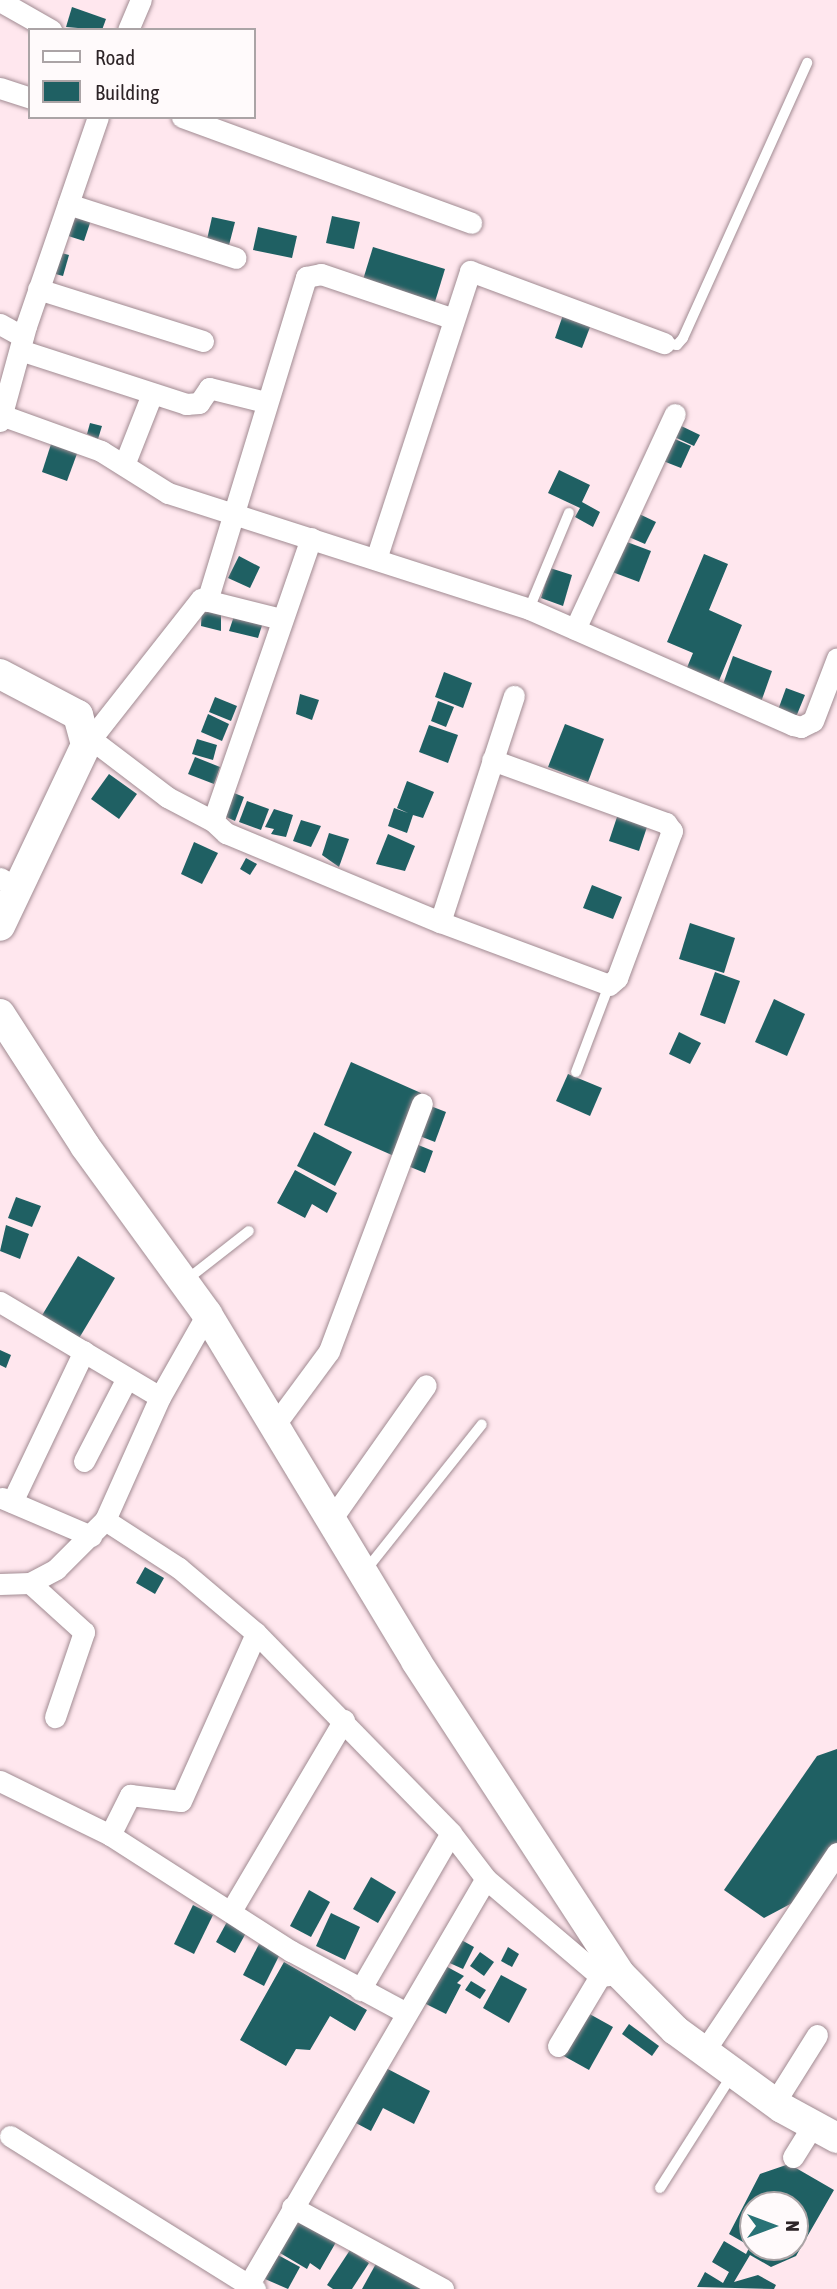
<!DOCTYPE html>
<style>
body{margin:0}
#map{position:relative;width:837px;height:2289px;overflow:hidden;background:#ffe7ee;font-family:"Asap Condensed",sans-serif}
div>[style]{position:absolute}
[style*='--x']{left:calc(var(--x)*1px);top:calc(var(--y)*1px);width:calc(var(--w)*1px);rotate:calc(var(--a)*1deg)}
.building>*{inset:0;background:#1f6063}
.roads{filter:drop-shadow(0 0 2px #a18b92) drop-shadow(0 0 2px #a18b92)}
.service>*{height:10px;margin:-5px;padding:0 5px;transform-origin:5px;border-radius:5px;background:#fff}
.minor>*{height:21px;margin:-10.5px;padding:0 10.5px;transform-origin:10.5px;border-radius:10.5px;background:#fff}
.secondary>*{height:30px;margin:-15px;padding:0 15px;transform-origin:15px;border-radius:15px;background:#fff}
span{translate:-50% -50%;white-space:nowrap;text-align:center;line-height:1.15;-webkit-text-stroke:7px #fffafb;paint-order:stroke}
.legend{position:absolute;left:28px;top:28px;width:228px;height:91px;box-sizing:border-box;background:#fffafb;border:2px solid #aba4a6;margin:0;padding:9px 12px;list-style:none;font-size:21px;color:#2d2427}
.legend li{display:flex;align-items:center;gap:14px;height:35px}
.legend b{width:35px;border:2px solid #aba4a6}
.north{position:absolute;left:739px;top:2191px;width:70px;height:70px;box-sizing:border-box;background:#fffafb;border:2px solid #aba4a6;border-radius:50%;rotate:90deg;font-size:19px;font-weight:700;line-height:28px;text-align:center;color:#2d2427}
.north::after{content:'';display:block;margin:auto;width:24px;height:32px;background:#297376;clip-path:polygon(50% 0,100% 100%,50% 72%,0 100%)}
</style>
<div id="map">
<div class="building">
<div style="clip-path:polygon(72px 7px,106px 19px,102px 30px,66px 27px)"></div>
<div style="clip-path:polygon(69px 210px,92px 217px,84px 241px,62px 234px)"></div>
<div style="clip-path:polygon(332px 216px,360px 222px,354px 249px,326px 243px)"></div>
<div style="clip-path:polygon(212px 217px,235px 222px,228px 249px,206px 244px)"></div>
<div style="clip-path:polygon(258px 227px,297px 236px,292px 258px,253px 250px)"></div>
<div style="clip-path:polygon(373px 247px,445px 269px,434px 305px,362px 283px)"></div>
<div style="clip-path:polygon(54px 251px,69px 255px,63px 276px,48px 272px)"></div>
<div style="clip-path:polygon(564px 312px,592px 322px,582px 348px,555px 338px)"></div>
<div style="clip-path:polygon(90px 423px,102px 426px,98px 439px,87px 434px)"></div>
<div style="clip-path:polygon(675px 423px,700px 435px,694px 446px,670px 435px)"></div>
<div style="clip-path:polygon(668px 436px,691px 446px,681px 468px,658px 459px)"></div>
<div style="clip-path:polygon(52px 441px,78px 451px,67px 481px,42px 472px)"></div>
<div style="clip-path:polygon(559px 470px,590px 485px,582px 502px,600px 512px,593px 527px,575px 517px,580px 508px,548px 493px)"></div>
<div style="clip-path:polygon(633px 511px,656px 522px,645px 544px,622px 534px)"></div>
<div style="clip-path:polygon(619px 539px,651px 551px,639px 582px,607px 570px)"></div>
<div style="clip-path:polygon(704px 554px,728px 564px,709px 610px,742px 625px,718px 683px,686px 670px,693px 653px,667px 642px)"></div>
<div style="clip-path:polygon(239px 556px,260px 567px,250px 588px,228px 578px)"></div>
<div style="clip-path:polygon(550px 568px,572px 575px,563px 606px,541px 598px)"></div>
<div style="clip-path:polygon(202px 605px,221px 610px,221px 631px,201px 626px)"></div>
<div style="clip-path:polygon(235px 613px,264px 619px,258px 638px,229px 631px)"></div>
<div style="clip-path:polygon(733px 656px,772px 671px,761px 702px,722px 687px)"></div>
<div style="clip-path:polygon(444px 672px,472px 683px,463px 708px,435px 697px)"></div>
<div style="clip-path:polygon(786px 688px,805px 695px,796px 717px,778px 710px)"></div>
<div style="clip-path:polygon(300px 694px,319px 700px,312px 720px,296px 714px)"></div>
<div style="clip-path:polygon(215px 697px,237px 706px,231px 721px,209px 712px)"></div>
<div style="clip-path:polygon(438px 701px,454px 707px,446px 727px,431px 721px)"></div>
<div style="clip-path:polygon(208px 714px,229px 724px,222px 741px,201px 732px)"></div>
<div style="clip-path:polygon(565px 724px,604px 739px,588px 782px,548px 767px)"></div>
<div style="clip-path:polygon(429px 725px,458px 735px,448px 763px,419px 752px)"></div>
<div style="clip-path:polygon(197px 739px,217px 745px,213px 760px,192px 754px)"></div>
<div style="clip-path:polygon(195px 757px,220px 767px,214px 784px,188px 774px)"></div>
<div style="clip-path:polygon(109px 774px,137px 794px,119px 819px,91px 799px)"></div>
<div style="clip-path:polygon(407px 781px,434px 792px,423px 818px,413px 815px,407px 833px,388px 826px,394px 808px,408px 813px,397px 808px)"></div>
<div style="clip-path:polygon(224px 789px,244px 797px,235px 821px,215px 812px)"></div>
<div style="clip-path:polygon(247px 801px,269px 809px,261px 830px,239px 822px)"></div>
<div style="clip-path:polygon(274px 809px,293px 815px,286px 837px,271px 834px,274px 829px,265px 827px)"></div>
<div style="clip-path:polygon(618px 814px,648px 824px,639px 851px,609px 841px)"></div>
<div style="clip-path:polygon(301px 820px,321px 826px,311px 847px,293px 841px)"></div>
<div style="clip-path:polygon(329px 833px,349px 839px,339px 867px,322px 855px)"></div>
<div style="clip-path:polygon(388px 834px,415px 846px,405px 871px,376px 864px)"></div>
<div style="clip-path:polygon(194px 842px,218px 853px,202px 884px,181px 874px)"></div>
<div style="clip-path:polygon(246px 858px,257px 864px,250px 875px,240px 869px)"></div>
<div style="clip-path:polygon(592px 885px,622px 897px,613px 919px,583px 908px)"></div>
<div style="clip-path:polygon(690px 923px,735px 938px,724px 973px,679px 959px)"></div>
<div style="clip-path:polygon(715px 972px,740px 981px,725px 1024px,700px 1015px)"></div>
<div style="clip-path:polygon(774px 999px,805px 1014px,787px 1056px,755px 1042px)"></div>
<div style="clip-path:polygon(679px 1032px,701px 1043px,690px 1064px,669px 1054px)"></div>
<div style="clip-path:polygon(351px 1062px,421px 1093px,394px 1156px,324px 1125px)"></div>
<div style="clip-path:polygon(568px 1074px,602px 1088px,590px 1116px,556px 1101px)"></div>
<div style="clip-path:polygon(428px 1105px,446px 1112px,435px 1142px,417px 1135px)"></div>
<div style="clip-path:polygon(314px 1132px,352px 1152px,335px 1186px,297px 1166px)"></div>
<div style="clip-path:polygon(411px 1142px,433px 1151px,425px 1173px,403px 1164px)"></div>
<div style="clip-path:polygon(295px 1170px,337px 1193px,327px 1213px,312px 1204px,305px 1218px,277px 1203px)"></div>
<div style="clip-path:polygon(16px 1197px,41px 1206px,32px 1227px,8px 1218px)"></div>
<div style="clip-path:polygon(6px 1225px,29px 1234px,20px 1259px,0 1251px)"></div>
<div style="clip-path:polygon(78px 1256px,115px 1278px,78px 1340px,41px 1317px)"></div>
<div style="clip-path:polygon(0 1350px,11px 1355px,6px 1368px,0 1365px)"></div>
<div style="clip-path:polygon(145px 1567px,164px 1578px,155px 1594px,136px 1583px)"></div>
<div style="clip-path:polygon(837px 1749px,837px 1843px,796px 1901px,764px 1918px,724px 1890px,817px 1756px)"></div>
<div style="clip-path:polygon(371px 1877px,396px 1892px,378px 1923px,353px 1909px)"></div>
<div style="clip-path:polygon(309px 1890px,330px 1902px,311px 1937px,290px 1926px)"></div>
<div style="clip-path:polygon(193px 1905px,213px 1915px,194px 1954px,174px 1944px)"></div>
<div style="clip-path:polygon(331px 1913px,360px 1927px,345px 1960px,316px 1946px)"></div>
<div style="clip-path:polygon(228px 1920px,247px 1931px,235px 1953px,216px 1942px)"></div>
<div style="clip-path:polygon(456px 1937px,474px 1947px,463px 1969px,443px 1960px)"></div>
<div style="clip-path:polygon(259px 1944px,280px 1954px,264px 1986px,243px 1975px)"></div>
<div style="clip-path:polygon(508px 1947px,519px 1954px,512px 1967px,501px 1961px)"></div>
<div style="clip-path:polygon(480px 1952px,494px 1962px,484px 1976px,470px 1966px)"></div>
<div style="clip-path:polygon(284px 1962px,367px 2010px,355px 2031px,330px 2016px,310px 2050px,296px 2049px,286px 2066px,240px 2040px)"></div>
<div style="clip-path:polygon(440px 1963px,464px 1976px,457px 1983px,461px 1985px,446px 2014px,420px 2001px)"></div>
<div style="clip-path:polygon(501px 1975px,527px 1989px,509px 2023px,483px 2008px)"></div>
<div style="clip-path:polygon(471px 1981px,486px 1990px,480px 1999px,465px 1990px)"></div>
<div style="clip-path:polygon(586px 2012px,613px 2027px,589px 2070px,562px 2055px)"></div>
<div style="clip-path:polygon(629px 2024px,659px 2046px,652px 2056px,622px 2034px)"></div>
<div style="clip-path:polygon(382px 2066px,430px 2091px,414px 2124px,383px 2108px,371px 2131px,354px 2122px)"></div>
<div style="clip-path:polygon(evenodd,789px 2164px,834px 2190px,796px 2256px,771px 2267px,750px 2255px,734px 2282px,758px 2275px,776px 2285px,774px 2289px,697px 2287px,705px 2272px,723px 2283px,729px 2272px,712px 2262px,724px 2241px,746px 2254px,750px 2246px,729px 2234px,760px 2174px,789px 2164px,753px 2205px,795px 2205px,795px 2247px,753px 2247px,753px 2205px)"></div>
<div style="clip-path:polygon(297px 2212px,339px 2237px,320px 2270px,310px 2263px,307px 2269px,275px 2250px)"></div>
<div style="clip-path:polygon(350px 2250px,369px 2263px,352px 2289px,333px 2289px,327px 2285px)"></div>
<div style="clip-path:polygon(278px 2255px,300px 2267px,288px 2289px,265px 2279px)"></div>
<div style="clip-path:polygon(378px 2260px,429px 2289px,362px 2289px)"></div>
</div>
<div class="roads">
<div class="service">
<div style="--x:664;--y:343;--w:13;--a:9"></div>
<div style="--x:677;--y:345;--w:9;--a:-49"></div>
<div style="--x:683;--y:338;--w:302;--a:-65.7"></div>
<div style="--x:529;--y:609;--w:104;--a:-67.4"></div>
<div style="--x:576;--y:1072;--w:93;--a:-69.2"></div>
<div style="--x:185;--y:1281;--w:81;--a:-38"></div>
<div style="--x:366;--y:1570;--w:186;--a:-51.5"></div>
<div style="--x:660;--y:2188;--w:134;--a:-57.5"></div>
</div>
<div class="minor">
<div style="--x:0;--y:1;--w:59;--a:29.6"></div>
<div style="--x:128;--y:30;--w:33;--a:-67"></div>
<div style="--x:0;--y:88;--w:32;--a:18"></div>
<div style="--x:182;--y:117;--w:308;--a:20.1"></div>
<div style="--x:68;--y:204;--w:176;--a:17.8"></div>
<div style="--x:38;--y:289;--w:173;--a:17.5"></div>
<div style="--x:0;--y:324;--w:26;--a:29"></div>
<div style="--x:20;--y:350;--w:175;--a:18"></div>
<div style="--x:186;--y:404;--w:13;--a:-4"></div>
<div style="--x:199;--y:403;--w:18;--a:-56"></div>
<div style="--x:209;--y:388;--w:58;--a:14"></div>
<div style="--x:4;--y:416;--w:103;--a:19.8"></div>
<div style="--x:101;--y:451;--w:79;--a:32.1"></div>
<div style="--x:168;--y:493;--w:379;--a:17.8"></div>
<div style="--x:529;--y:609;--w:288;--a:23.7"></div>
<div style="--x:793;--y:725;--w:8;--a:14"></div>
<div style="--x:801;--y:727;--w:13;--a:-27"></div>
<div style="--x:813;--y:721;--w:67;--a:-69.1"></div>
<div style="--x:0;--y:421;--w:98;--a:-74.7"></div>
<div style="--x:26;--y:326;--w:221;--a:-71"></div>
<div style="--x:124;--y:465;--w:76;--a:-68.5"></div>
<div style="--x:311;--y:538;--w:299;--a:109.1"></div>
<div style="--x:213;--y:821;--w:18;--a:43"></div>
<div style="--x:226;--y:833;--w:232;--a:22.6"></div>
<div style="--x:440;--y:922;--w:180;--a:20.4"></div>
<div style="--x:609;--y:985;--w:11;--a:-41"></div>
<div style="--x:617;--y:978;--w:157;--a:-69.5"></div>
<div style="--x:672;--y:831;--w:10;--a:-127"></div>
<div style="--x:666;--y:823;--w:185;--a:-160.1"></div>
<div style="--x:376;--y:559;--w:303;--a:-71.9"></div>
<div style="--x:470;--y:271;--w:207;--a:20.4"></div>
<div style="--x:207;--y:601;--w:339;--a:-73"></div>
<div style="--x:306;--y:277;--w:15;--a:-11"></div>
<div style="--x:321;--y:274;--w:140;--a:18.7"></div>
<div style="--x:575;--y:629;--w:237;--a:-65.1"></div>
<div style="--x:91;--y:739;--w:96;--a:37.3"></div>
<div style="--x:167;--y:797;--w:52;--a:27.6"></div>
<div style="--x:86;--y:745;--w:186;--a:-51.8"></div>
<div style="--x:201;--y:599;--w:82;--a:14"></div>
<div style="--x:0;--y:878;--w:20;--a:30"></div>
<div style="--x:440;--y:922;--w:238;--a:-71.9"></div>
<div style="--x:0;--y:1302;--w:186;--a:30.7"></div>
<div style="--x:276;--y:1423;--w:89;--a:-53.6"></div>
<div style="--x:329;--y:1351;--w:264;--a:-69.4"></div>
<div style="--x:84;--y:1461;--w:93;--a:-62.6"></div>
<div style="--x:2;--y:1498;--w:97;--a:23.1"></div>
<div style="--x:12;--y:1502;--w:167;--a:-64.5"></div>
<div style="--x:105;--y:1520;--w:88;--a:33"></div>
<div style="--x:179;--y:1568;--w:101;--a:40.2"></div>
<div style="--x:256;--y:1633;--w:279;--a:45.7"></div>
<div style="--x:451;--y:1833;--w:58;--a:52.7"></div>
<div style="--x:486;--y:1879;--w:150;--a:40.4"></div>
<div style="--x:600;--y:1976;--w:20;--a:-6"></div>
<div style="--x:330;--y:1521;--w:166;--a:-54.8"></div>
<div style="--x:30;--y:1583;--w:73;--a:42.2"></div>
<div style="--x:84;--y:1632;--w:90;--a:108.8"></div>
<div style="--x:0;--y:1584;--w:30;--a:-2"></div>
<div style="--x:30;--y:1583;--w:30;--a:-28"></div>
<div style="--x:56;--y:1569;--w:69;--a:-45"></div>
<div style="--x:105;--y:1520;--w:135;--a:-65.9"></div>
<div style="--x:160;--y:1397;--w:95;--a:-60.5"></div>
<div style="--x:0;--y:1781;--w:123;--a:26.1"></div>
<div style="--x:110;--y:1835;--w:215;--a:32.7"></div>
<div style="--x:291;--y:1951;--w:131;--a:28.3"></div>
<div style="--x:110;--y:1835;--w:45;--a:-63.4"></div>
<div style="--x:130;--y:1795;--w:51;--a:6.7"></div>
<div style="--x:181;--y:1801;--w:184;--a:-65.9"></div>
<div style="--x:231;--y:1911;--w:222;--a:-59.4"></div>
<div style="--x:360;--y:1990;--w:181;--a:-59.9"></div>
<div style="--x:558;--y:2046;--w:82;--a:-59"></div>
<div style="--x:705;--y:2050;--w:237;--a:-56.2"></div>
<div style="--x:775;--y:2102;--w:79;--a:-57.9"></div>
<div style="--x:10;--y:2136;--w:289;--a:32"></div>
<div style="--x:793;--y:2157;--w:38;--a:-58"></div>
<div style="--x:292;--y:2207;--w:172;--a:28.5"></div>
<div style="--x:246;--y:2289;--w:475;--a:-59.7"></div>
</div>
<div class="secondary">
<div style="--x:0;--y:674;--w:88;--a:27.7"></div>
<div style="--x:78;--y:715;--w:31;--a:75"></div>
<div style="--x:86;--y:745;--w:200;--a:115.4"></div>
<div style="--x:0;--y:1014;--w:157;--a:57.2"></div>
<div style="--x:85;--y:1146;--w:208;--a:54"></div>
<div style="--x:207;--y:1314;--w:405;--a:58.9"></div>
<div style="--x:416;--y:1661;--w:374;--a:56.9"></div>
<div style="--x:620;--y:1974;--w:78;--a:45.5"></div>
<div style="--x:675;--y:2030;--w:132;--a:36.1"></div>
<div style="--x:782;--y:2108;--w:63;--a:28.6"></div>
</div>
</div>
<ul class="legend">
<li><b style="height:9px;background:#fff"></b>Road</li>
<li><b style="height:19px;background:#1f6063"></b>Building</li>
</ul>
<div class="north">N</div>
</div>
